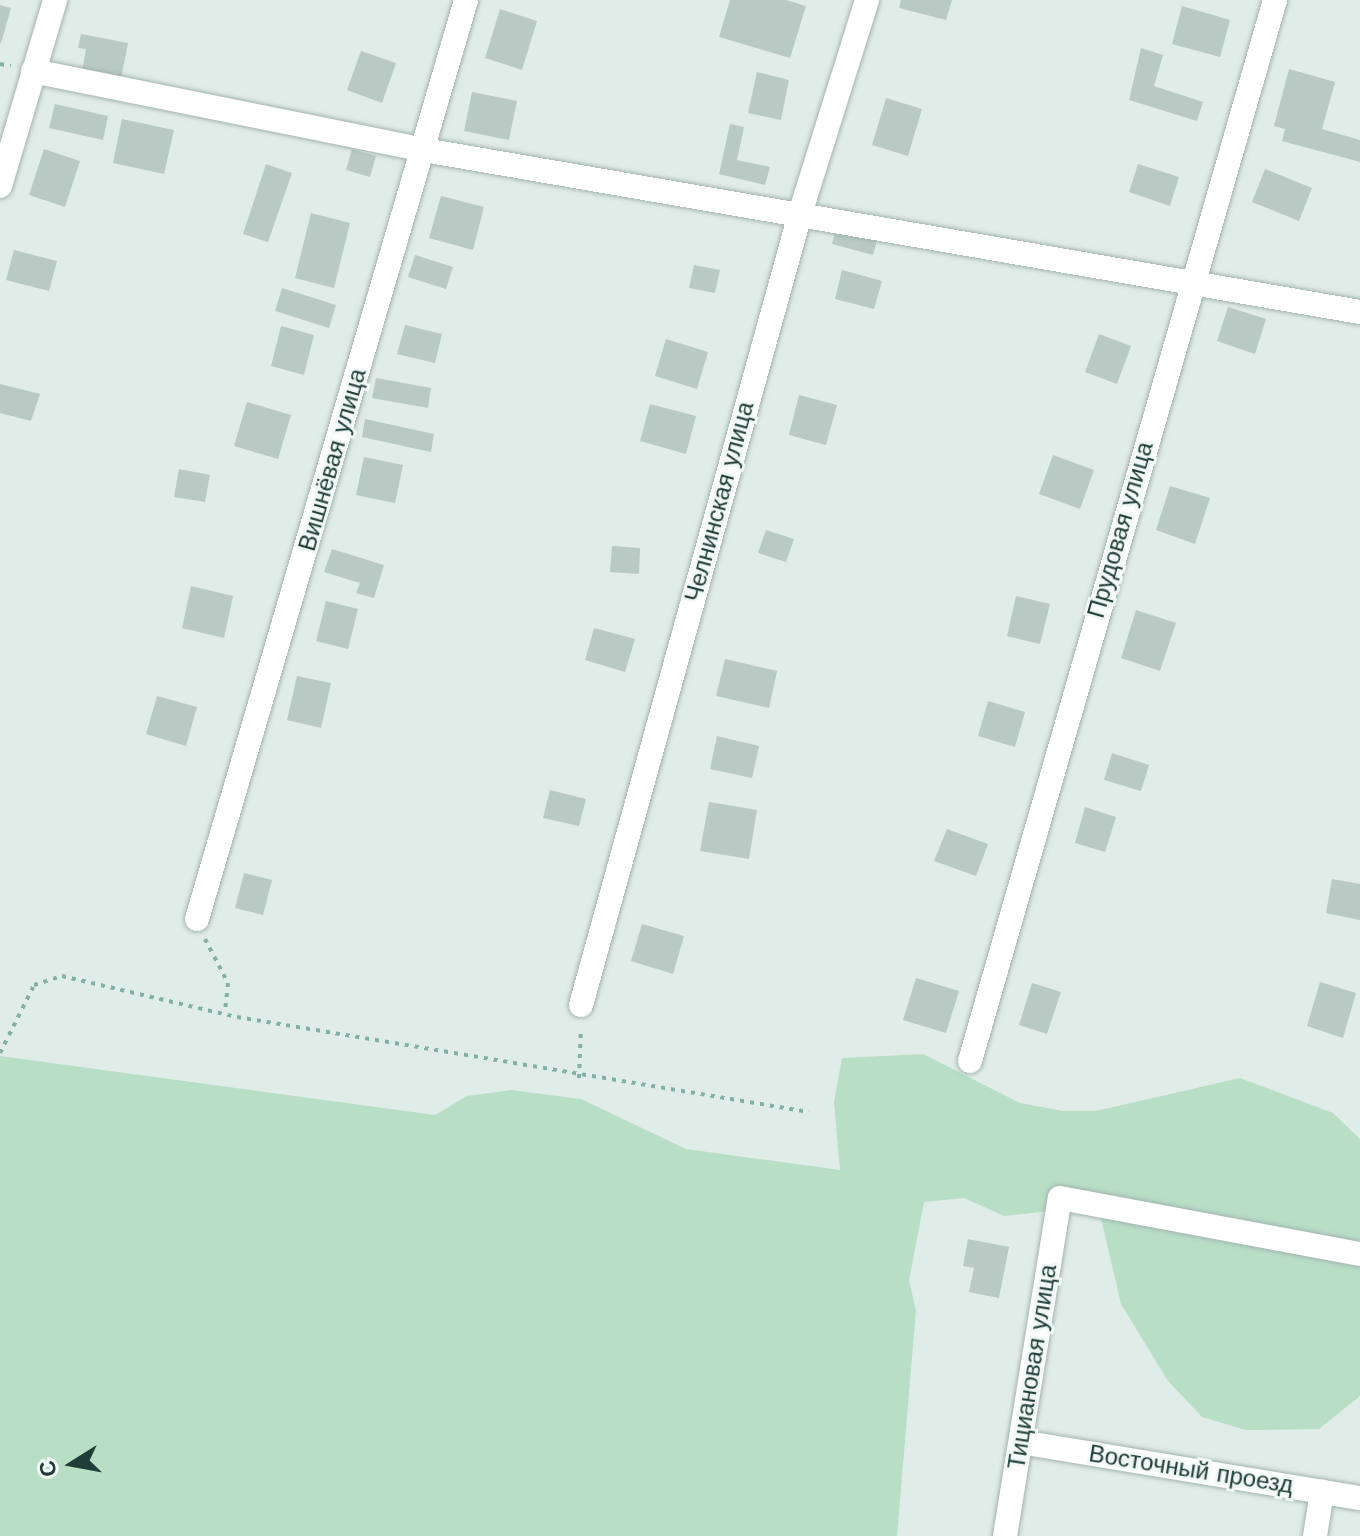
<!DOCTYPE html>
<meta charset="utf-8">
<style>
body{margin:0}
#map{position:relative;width:1360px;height:1536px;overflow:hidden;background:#e0ece8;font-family:"Work Sans",sans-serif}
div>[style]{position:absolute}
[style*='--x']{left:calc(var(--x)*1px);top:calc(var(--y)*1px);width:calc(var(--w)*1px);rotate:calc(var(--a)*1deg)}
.green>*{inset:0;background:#b8dec6}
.building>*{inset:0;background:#b9c9c4}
.path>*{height:4px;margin-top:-2px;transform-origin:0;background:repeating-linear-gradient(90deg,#80b0a6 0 4px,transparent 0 10px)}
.roads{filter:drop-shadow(0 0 2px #a3b4b0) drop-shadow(0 0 2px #a3b4b0)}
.minor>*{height:24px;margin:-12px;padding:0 12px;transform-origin:12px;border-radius:12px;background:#fff}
span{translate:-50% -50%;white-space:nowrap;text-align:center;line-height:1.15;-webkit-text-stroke:6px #f1f8f5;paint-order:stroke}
.street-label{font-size:24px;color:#203d38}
.north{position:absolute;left:32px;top:1424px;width:80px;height:80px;-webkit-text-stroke:6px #f1f8f5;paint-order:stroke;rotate:259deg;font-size:22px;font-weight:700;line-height:32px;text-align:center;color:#203d38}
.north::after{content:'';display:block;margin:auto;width:28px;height:36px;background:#203d38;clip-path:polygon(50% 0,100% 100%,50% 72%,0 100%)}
</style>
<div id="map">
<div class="green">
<div style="clip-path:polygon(923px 1054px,1020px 1103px,1063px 1111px,1096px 1111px,1240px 1078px,1333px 1113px,1360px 1139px,1360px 1396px,1319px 1429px,1246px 1430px,1202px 1417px,1168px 1381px,1121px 1304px,1100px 1214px,1077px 1208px,1004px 1216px,964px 1198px,924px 1202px,909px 1281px,916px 1310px,897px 1536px,0 1536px,0 1056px,435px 1115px,467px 1096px,511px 1090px,581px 1099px,686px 1149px,840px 1170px,834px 1102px,842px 1058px)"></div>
</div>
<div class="building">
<div style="clip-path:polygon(730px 0,786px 0,806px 6px,790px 58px,719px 37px)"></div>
<div style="clip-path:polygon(901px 0,952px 0,946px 20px,899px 8px)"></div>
<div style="clip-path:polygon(0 5px,11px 8px,1px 43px,0 43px)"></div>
<div style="clip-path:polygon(1182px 6px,1230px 20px,1220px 57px,1172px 44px)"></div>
<div style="clip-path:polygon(500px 9px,537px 21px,522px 70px,485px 58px)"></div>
<div style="clip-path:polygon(81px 34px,128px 43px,121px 79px,82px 71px,86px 49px,78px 48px)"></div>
<div style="clip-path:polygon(1141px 48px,1163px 55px,1154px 86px,1203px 102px,1197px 121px,1129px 100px)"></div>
<div style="clip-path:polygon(361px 51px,396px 63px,382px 103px,347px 90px)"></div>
<div style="clip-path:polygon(1289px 69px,1335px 82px,1322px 129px,1360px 140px,1360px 162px,1282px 141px,1285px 129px,1274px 126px)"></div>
<div style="clip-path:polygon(757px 72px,789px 80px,781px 120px,748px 113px)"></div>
<div style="clip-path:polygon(472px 92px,517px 101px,509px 140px,464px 131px)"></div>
<div style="clip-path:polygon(886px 98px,922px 109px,908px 156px,872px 145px)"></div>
<div style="clip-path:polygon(55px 104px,108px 116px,103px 140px,49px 128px)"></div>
<div style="clip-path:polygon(122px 119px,174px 130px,164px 174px,113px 163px)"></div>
<div style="clip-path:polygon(730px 124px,744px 127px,737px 160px,770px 167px,765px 185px,719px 174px)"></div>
<div style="clip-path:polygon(44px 149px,80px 161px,65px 207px,29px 195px)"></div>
<div style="clip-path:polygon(352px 149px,376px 156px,370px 177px,346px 170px)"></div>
<div style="clip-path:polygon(266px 164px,292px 173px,268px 242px,243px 234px)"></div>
<div style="clip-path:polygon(1138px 164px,1179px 177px,1170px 206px,1129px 192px)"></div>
<div style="clip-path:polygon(1265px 169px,1312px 188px,1299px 221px,1252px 202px)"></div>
<div style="clip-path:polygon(441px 196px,484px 207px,473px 250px,429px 238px)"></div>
<div style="clip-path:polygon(311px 213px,350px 223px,334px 288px,295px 278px)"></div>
<div style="clip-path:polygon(837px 225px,878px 236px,873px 255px,832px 244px)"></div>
<div style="clip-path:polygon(14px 250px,57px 261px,49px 291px,6px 280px)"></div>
<div style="clip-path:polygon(415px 255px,453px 267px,446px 289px,408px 277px)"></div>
<div style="clip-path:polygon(694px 265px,720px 270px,715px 293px,689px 288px)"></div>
<div style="clip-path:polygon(842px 270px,882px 281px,874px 309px,835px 299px)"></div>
<div style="clip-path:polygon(282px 288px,336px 305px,329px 328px,275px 311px)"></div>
<div style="clip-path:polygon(1228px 307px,1266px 319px,1255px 354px,1217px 341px)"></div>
<div style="clip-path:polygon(405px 325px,442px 334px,435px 363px,397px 354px)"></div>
<div style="clip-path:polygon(281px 326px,314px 335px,304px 375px,271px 366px)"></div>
<div style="clip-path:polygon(1099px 334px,1131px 346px,1117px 384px,1085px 372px)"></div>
<div style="clip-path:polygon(666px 339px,708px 352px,697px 389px,655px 376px)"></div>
<div style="clip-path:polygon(376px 378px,431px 388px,428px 408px,372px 398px)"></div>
<div style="clip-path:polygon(0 384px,40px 394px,31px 421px,0 413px)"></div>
<div style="clip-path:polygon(799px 395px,837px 405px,826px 445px,789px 435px)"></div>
<div style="clip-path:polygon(247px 402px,291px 415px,278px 459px,234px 446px)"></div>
<div style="clip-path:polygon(650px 404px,696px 416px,686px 454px,640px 441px)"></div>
<div style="clip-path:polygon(365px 419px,434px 434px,431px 452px,362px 437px)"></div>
<div style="clip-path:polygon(1053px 455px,1094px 470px,1080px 509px,1039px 494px)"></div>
<div style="clip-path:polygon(364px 457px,403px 465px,395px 503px,356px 495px)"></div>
<div style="clip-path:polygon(179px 469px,210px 475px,205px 502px,174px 497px)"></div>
<div style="clip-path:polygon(1170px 486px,1210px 498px,1195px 544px,1156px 530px)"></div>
<div style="clip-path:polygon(766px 530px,794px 539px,786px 562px,758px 553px)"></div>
<div style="clip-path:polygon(612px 546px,640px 548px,639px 574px,610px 572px)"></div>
<div style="clip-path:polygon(332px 549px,384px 565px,374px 598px,356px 593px,360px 583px,324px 572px)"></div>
<div style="clip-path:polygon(191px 586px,233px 596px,224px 638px,182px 628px)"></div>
<div style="clip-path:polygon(1016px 596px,1050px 604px,1040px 644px,1007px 636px)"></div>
<div style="clip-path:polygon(326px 601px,358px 609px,348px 649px,316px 641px)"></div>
<div style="clip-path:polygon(1136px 610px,1176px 623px,1160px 671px,1121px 658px)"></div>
<div style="clip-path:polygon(594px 628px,635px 639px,625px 672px,585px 660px)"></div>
<div style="clip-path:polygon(725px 659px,777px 671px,769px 708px,716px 696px)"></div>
<div style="clip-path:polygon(297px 676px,331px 683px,321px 728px,287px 720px)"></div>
<div style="clip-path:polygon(157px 696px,197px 707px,186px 746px,146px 734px)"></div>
<div style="clip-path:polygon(988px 701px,1025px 712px,1015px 747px,978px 736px)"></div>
<div style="clip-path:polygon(717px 736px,759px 746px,752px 778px,710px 769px)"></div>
<div style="clip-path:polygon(1112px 753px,1149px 765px,1141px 791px,1104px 780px)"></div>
<div style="clip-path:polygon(550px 790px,586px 799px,579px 826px,543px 818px)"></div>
<div style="clip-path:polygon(709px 802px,757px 810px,749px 859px,700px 851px)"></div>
<div style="clip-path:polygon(1085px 807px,1116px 817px,1105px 852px,1075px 843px)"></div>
<div style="clip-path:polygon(947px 829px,988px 844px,976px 876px,934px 861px)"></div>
<div style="clip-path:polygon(244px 873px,272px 880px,263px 915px,235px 908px)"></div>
<div style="clip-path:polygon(1332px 879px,1360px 884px,1360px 920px,1326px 913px)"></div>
<div style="clip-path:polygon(642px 924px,684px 936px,673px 974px,631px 961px)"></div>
<div style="clip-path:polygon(916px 978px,959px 991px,946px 1033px,903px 1020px)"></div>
<div style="clip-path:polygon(1320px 982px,1356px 993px,1343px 1038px,1307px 1026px)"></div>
<div style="clip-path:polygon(1032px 983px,1061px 992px,1047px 1034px,1019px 1025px)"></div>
<div style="clip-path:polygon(968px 1239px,1009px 1247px,999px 1298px,969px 1292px,974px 1268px,963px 1266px)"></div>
</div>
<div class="path">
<div style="--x:0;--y:64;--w:11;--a:10"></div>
<div style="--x:205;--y:939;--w:50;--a:62.4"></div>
<div style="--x:228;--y:983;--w:30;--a:96"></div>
<div style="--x:0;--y:1053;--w:76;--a:-63.4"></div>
<div style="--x:34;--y:985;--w:29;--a:-18"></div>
<div style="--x:62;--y:976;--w:180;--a:13.2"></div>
<div style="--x:237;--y:1017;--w:580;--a:9.43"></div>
<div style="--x:579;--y:1078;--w:50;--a:-87.7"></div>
</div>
<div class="roads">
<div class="minor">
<div style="--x:33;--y:71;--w:399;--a:11.4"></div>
<div style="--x:424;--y:150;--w:950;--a:9.82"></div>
<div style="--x:0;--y:186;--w:194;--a:-73.5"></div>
<div style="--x:197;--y:919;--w:958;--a:-73.68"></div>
<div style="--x:581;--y:1005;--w:821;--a:-74.52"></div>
<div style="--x:800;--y:214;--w:224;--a:-72.6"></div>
<div style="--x:970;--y:1061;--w:1104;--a:-73.96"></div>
<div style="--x:1021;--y:1442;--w:344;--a:9.4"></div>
<div style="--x:1005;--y:1536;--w:342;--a:-80.8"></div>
<div style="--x:1060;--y:1198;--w:305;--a:10.6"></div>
<div style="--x:1315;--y:1536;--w:45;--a:-81"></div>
</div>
</div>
<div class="street-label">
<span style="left:333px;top:460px;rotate:-74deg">Вишнёвая улица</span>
<span style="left:720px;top:502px;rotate:-75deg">Челнинская улица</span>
<span style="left:1121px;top:530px;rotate:-74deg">Прудовая улица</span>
<span style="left:1033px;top:1367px;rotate:-81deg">Тициановая улица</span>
<span style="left:1191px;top:1470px;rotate:9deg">Восточный проезд</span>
</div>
<div class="north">С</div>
</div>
